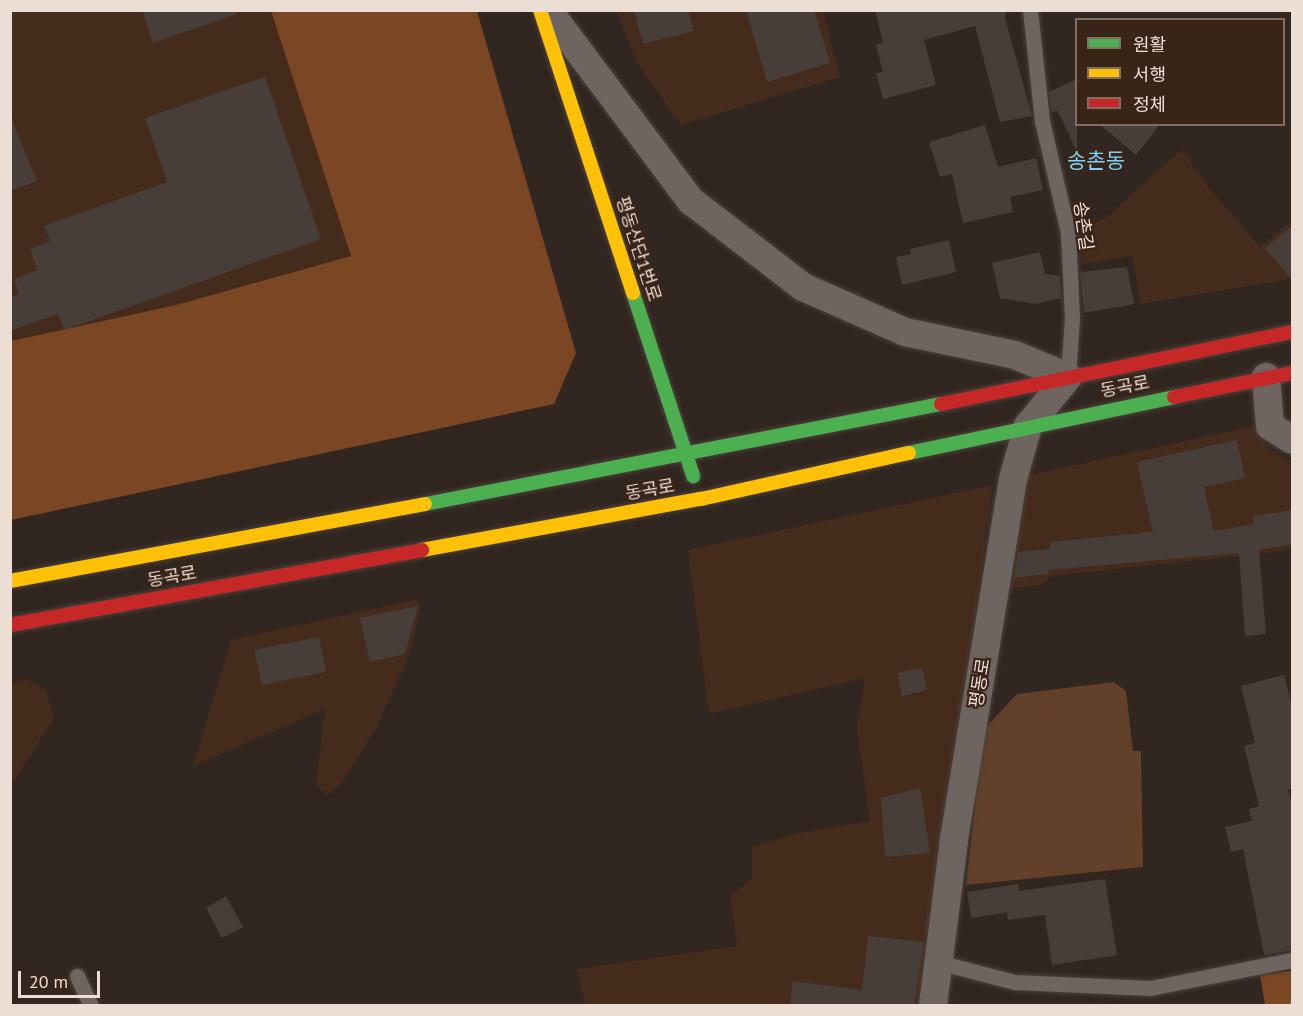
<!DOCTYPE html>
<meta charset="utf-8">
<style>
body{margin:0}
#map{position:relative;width:1303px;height:1016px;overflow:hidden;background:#312620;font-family:"PT Sans","Noto Sans KR",sans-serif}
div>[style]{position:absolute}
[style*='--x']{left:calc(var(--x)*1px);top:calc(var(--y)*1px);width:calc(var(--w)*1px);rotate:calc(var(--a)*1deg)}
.built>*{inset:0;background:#442b1c}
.green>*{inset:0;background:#62402a}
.forest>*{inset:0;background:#7b4623}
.building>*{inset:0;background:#483e39}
.roads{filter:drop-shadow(0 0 2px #4b413b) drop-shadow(0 0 2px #4b413b)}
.lane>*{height:15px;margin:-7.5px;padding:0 7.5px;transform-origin:7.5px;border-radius:7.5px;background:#6e6560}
.street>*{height:28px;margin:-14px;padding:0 14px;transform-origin:14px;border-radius:14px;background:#6e6560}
.fast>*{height:14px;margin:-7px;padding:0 7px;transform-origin:7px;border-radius:7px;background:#4caf50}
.slow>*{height:14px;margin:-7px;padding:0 7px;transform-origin:7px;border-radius:7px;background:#ffc107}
.jam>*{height:14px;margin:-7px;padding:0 7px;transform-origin:7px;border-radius:7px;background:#c62828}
span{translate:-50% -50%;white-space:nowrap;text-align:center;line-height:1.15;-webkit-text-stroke:4.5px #392418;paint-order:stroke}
.street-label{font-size:18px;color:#ecddd5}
.quarter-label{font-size:21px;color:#7ed1fb}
.frame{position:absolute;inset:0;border:12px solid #ecddd5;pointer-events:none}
.legend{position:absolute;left:1075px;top:18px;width:210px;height:108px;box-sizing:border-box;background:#392418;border:2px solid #816e64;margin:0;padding:8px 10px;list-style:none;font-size:18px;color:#ecddd5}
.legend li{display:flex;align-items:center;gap:12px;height:30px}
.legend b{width:30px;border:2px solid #816e64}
.scale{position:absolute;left:18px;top:971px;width:82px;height:27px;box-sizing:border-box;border:3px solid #ecddd5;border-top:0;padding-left:8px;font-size:18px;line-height:21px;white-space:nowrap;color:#ecddd5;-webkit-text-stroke:4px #392418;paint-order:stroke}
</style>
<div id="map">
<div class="built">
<div style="clip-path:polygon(11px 11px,271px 11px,351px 256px,176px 305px,11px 341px)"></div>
<div style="clip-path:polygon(616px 11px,823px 11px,840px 77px,681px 125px,637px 63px)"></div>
<div style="clip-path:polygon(1182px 149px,1205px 183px,1260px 247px,1292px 220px,1292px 279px,1141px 304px,1132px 256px,1082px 264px,1077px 234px,1107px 217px)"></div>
<div style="clip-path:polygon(1259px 425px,1268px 448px,1292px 462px,1292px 550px,1052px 576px,1041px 585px,1006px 589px,1020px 477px)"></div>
<div style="clip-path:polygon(993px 485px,922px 1005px,585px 1005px,577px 969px,737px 946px,730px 896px,752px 878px,752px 847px,794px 834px,870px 821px,857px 730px,865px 678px,709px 714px,688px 550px)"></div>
<div style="clip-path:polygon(418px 599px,420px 612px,409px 656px,376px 729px,341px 784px,327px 796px,316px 785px,325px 709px,193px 766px,231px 640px)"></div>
<div style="clip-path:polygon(27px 679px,46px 690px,54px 718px,11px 786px,11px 683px)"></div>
</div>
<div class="green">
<div style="clip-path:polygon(1114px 682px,1126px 691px,1133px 751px,1141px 751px,1143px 867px,966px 885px,984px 729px,1017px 694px)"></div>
</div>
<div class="forest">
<div style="clip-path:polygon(271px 11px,477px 11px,576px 353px,554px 404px,11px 520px,11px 341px,176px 305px,351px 256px)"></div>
<div style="clip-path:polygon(1292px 971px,1292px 1005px,1265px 1005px,1260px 975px)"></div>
</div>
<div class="building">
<div style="clip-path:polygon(142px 10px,236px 10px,237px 14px,153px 43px)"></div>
<div style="clip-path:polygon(634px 10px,688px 10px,694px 31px,643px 44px)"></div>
<div style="clip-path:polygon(746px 10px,814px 10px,830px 63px,767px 82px)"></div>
<div style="clip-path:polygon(875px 10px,1006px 10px,1005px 18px,1032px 116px,1000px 122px,975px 26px,924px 40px,936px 85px,883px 99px,876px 73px,883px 72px,876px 45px,883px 43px)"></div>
<div style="clip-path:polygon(265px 77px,321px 239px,64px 330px,58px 314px,10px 331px,10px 297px,19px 294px,14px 279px,37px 270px,30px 249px,50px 241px,44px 226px,167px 182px,145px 118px)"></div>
<div style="clip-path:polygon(1077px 79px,1077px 152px,1058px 111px,1051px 112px,1049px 92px)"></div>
<div style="clip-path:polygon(10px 115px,37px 181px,10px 191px)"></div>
<div style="clip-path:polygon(1099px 124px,1160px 124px,1136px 155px)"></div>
<div style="clip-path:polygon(985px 125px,998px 167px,1036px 158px,1043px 190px,1010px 197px,1013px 212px,963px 223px,952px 174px,940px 177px,929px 142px)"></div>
<div style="clip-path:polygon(1293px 225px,1293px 281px,1265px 248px)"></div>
<div style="clip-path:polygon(949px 240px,956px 272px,902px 285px,896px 257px,911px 254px,910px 249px)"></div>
<div style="clip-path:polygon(1040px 252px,1045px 274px,1060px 276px,1061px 298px,1036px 304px,1000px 298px,992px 263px)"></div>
<div style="clip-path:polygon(1127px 267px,1134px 304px,1084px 313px,1080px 272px)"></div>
<div style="clip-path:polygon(1237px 440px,1245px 478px,1204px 487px,1214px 531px,1254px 524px,1253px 516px,1293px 510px,1293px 544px,1259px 550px,1266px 634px,1245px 636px,1239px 553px,1048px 570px,1048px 574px,1014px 578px,1018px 552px,1050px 549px,1050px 542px,1153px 532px,1137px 462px)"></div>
<div style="clip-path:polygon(418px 606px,405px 654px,370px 662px,360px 618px)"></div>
<div style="clip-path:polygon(319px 637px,326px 672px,262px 685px,254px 650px)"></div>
<div style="clip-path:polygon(922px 668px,927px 690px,902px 696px,897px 673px)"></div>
<div style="clip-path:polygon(1284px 675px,1293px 709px,1293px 788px,1288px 790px,1293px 809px,1293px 950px,1264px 955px,1243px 849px,1231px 852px,1225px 827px,1252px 821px,1249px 809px,1259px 806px,1244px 746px,1255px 743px,1241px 686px)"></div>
<div style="clip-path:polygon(920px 788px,930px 853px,885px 857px,881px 798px)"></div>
<div style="clip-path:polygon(1105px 879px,1117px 955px,1052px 965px,1045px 915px,1008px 920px,1007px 912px,971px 918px,967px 892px,1018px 884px,1019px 891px)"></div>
<div style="clip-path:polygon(226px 896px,243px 927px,222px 938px,206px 908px)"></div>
<div style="clip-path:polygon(868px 936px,924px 942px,914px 1005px,790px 1005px,793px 981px,862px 990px)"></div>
</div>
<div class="roads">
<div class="lane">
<div style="--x:1030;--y:10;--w:112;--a:83.8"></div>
<div style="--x:1042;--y:121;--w:115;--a:76.9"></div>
<div style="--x:1068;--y:233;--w:85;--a:87.3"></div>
<div style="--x:1072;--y:318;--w:59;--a:93.9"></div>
<div style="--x:938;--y:962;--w:80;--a:14.6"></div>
<div style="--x:1015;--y:982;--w:135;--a:2.5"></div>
<div style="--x:1150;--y:988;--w:145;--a:-11.2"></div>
<div style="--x:77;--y:976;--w:33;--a:65"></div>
</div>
<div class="street">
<div style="--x:548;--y:10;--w:239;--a:53.2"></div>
<div style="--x:691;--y:201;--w:141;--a:37.5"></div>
<div style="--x:803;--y:287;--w:111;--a:23.8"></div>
<div style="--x:905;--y:332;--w:112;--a:11.8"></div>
<div style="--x:1015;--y:355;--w:57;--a:22.5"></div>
<div style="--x:1068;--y:377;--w:63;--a:129.2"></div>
<div style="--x:1028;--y:426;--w:55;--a:105.8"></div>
<div style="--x:1013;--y:479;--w:367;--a:99.3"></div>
<div style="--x:954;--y:841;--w:166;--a:97.3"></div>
<div style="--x:1266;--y:377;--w:49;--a:85.3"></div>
<div style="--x:1270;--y:426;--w:26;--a:32"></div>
</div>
<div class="fast">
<div style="--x:633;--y:293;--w:193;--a:71.8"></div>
<div style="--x:909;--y:453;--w:271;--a:-11.9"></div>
<div style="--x:425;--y:504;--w:526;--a:-10.97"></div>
</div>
<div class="slow">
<div style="--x:540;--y:10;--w:298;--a:71.8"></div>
<div style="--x:422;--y:550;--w:284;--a:-10.4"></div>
<div style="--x:701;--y:499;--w:213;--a:-12.5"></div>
<div style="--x:10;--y:581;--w:422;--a:-10.5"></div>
</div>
<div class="jam">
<div style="--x:1174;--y:397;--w:120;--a:-11.5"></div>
<div style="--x:941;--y:404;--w:358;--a:-11.6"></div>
<div style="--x:10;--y:625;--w:419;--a:-10.3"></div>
</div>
</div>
<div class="street-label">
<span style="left:1083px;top:226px;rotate:82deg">송촌길</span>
<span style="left:638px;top:249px;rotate:72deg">평동산단1번로</span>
<span style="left:1125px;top:387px;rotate:-11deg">동곡로</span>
<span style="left:650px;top:490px;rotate:-10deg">동곡로</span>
<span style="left:172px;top:577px;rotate:-10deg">동곡로</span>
<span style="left:980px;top:683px;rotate:-81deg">평동로</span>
</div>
<div class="quarter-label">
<span style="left:1096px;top:161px">송촌동</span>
</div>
<div class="frame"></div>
<ul class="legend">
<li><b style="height:8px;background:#4caf50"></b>원활</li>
<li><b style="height:8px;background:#ffc107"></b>서행</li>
<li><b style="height:8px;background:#c62828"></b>정체</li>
</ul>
<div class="scale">20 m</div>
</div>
